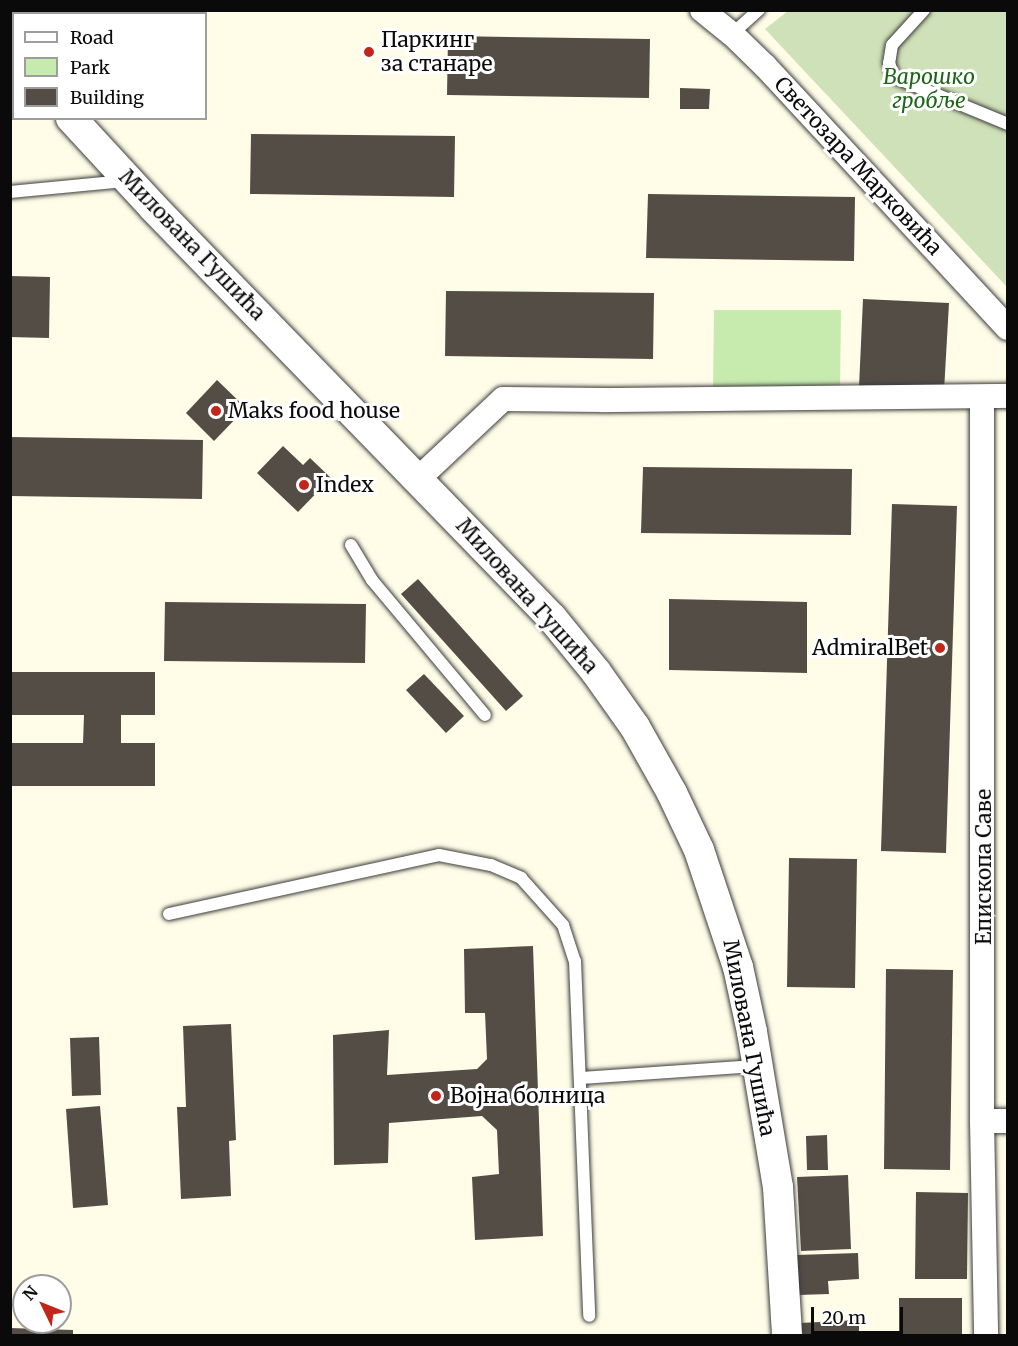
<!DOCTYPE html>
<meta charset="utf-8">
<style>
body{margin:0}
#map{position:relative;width:1018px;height:1346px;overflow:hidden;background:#fffde7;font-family:Merriweather,serif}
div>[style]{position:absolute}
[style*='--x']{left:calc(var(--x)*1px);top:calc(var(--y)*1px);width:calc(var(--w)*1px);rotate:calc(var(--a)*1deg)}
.green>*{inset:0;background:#c7ebaf}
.cemetery>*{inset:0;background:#cfe1b8}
.building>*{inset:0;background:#534d46}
.roads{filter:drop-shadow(0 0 2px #3d3d3d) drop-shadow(0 0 2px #3d3d3d)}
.service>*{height:12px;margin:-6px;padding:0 6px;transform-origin:6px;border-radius:6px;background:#fff}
.minor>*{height:24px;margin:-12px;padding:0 12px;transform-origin:12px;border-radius:12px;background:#fff}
.tertiary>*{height:30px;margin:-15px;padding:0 15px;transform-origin:15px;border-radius:15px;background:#fff}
.dots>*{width:16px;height:16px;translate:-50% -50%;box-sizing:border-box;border:3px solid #fff;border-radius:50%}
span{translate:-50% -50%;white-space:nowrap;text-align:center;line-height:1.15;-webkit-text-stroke:6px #fff;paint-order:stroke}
.poi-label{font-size:21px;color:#0a0a0a}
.left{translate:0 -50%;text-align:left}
.right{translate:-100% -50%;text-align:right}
.park-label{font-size:21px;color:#1e6518;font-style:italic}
.street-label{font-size:21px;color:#0a0a0a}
.frame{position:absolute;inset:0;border:12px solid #0a0a0a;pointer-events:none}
.legend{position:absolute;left:12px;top:12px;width:195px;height:108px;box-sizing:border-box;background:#fff;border:2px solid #9d9d9d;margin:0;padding:8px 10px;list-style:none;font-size:18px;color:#0a0a0a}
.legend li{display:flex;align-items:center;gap:12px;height:30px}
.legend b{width:30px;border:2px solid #9d9d9d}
.north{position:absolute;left:12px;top:1274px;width:60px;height:60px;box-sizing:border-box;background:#fff;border:2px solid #9d9d9d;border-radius:50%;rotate:313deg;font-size:16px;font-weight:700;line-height:24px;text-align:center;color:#0a0a0a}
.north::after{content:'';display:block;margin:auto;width:21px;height:27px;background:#c2261a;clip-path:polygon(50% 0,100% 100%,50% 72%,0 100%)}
.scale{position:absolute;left:811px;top:1307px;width:92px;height:27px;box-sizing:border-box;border:3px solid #0a0a0a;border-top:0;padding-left:8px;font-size:18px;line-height:21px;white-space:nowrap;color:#0a0a0a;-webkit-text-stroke:4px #fff;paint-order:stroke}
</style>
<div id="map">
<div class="green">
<div style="clip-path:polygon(714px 310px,841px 310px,840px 389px,713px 389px)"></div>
</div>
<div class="cemetery">
<div style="clip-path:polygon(788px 11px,1007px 11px,1007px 287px,765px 29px)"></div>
</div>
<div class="building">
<div style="clip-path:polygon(448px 36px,650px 39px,649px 98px,447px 95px)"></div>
<div style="clip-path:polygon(680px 88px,710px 89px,709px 109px,680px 109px)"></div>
<div style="clip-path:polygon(251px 134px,455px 136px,454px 197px,250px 194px)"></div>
<div style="clip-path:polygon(648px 194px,855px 197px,854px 261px,646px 258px)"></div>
<div style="clip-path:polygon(10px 276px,50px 277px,49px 338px,10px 337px)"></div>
<div style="clip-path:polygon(446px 291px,654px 293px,653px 359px,445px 356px)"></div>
<div style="clip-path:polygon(863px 299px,949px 303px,944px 391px,859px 387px)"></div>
<div style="clip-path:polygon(217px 380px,246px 408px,214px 441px,186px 413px)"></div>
<div style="clip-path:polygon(10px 437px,203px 440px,202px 499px,10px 496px)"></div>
<div style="clip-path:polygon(283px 446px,303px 465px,310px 458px,331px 478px,298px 512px,257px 473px)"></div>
<div style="clip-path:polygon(643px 467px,852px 469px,851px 535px,641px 533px)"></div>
<div style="clip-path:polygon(892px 504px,957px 506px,946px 853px,881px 851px)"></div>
<div style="clip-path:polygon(418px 579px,523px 696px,506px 711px,401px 594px)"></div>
<div style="clip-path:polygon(669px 599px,807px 602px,807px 673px,669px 670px)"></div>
<div style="clip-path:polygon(165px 602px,366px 604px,365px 663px,164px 661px)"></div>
<div style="clip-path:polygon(10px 672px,155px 672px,155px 715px,121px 715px,121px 743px,155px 743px,155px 786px,10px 786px,10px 743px,83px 743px,84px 715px,10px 715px)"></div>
<div style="clip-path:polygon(424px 674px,464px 716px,446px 733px,406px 690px)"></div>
<div style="clip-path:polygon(789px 858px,857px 859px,855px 988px,787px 987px)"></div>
<div style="clip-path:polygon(533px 946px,543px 1236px,475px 1240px,472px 1177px,499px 1174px,497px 1130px,482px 1116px,389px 1123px,388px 1163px,334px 1165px,333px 1035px,389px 1030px,387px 1075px,477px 1069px,487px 1059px,485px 1013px,465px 1013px,464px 949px)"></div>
<div style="clip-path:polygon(886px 969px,953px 970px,950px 1170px,884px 1169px)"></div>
<div style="clip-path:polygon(231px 1024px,236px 1140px,229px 1141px,231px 1196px,181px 1199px,177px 1107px,186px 1107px,183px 1026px)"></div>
<div style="clip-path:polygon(99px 1037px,101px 1095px,72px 1096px,70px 1038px)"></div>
<div style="clip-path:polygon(100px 1106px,108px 1205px,73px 1208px,66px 1109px)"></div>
<div style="clip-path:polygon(827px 1135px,828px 1170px,807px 1170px,806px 1136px)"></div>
<div style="clip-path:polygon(848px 1175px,851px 1249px,801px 1251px,797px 1177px)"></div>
<div style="clip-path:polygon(916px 1192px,968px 1193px,967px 1279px,915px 1279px)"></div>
<div style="clip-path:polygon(858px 1253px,859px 1279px,828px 1281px,829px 1294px,798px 1295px,796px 1255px)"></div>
<div style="clip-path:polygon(899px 1298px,962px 1298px,962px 1336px,899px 1336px)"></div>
<div style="clip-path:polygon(859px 1320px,859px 1336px,800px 1336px,800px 1323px)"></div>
<div style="clip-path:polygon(10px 1328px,73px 1330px,73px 1336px,10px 1336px)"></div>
</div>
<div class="roads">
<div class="service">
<div style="--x:924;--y:10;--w:47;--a:132.4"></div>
<div style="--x:892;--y:45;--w:18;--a:99"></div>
<div style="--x:889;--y:63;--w:15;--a:70"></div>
<div style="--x:894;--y:77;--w:123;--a:22.4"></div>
<div style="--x:732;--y:34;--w:36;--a:-42"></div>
<div style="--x:10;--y:192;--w:115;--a:-5.5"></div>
<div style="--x:351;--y:545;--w:41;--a:59"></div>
<div style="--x:372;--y:580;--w:176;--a:50.1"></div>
<div style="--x:169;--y:914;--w:276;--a:-12.3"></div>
<div style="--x:439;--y:855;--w:53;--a:10.9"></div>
<div style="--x:491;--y:865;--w:33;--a:23"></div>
<div style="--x:521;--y:878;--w:63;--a:48.2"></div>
<div style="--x:563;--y:925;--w:38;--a:72"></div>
<div style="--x:575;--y:961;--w:355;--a:87.7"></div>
<div style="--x:580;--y:1078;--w:177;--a:-3.9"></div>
</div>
<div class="minor">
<div style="--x:702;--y:10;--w:38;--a:39"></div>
<div style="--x:732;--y:34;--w:46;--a:44.1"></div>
<div style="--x:765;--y:66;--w:357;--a:47.2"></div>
<div style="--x:982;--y:398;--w:723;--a:90"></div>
<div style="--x:982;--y:1121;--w:215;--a:88.9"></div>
<div style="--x:419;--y:478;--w:115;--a:-43.2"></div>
<div style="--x:503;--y:399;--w:101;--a:0.6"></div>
<div style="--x:604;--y:400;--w:404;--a:-0.6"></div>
<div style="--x:982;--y:1121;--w:26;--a:0"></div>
</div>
<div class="tertiary">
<div style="--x:10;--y:53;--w:5;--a:37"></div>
<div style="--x:71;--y:118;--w:121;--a:47.3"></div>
<div style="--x:153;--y:207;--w:573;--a:45.85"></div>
<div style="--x:552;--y:618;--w:70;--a:50.8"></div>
<div style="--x:596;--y:672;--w:67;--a:54.7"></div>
<div style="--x:635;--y:727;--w:76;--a:60.7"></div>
<div style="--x:672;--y:793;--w:63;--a:64.7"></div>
<div style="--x:699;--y:850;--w:123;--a:71.6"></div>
<div style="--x:738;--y:967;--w:66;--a:77.8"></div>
<div style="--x:752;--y:1032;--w:157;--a:80.5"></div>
<div style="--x:778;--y:1187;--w:149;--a:86.5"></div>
</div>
</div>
<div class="dots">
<div style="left:369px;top:52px;background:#c2261a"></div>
<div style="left:216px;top:411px;background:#c2261a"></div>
<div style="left:304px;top:485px;background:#c2261a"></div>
<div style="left:940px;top:648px;background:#c2261a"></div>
<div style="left:436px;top:1096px;background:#c2261a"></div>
</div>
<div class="poi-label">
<span class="left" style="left:381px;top:52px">Паркинг<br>за станаре</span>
<span class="left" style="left:228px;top:411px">Maks food house</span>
<span class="left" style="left:316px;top:485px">Index</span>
<span class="right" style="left:928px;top:648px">AdmiralBet</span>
<span class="left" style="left:450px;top:1096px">Војна болница</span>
</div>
<div class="park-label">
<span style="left:929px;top:89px">Варошко<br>гробље</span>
</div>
<div class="street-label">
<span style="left:858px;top:166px;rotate:47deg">Светозара Марковића</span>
<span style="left:192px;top:245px;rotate:46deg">Милована Гушића</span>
<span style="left:527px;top:596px;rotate:48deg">Милована Гушића</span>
<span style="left:984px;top:867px;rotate:-90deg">Епископа Саве</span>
<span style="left:749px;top:1038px;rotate:79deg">Милована Гушића</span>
</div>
<div class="frame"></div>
<ul class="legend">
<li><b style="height:8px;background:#fff"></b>Road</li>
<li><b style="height:16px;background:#c7ebaf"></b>Park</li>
<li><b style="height:16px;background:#534d46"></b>Building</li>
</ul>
<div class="north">N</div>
<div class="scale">20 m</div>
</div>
